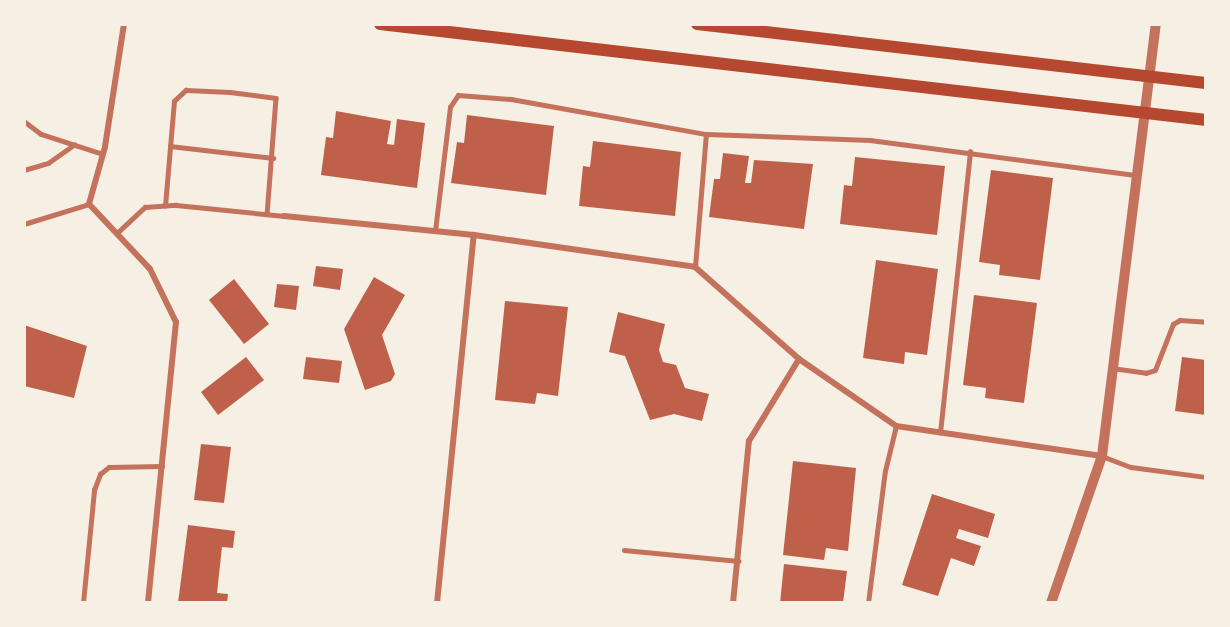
<!DOCTYPE html>
<style>
body{margin:0}
#map{position:relative;width:1230px;height:627px;overflow:hidden;background:#f6efe4;font-family:Rubik,sans-serif}
div>[style]{position:absolute}
[style*='--x']{left:calc(var(--x)*1px);top:calc(var(--y)*1px);width:calc(var(--w)*1px);rotate:calc(var(--a)*1deg)}
.building>*{inset:0;background:#bf614a}
.service>*{height:4.5px;margin:-2.25px;padding:0 2.25px;transform-origin:2.25px;border-radius:2.25px;background:#c5725c}
.minor>*{height:6px;margin:-3px;padding:0 3px;transform-origin:3px;border-radius:3px;background:#c5725c}
.tertiary>*{height:10px;margin:-5px;padding:0 5px;transform-origin:5px;border-radius:5px;background:#c5725c}
.secondary>*{height:12px;margin:-6px;padding:0 6px;transform-origin:6px;border-radius:6px;background:#b5482f}
span{translate:-50% -50%;white-space:nowrap;text-align:center;line-height:1.15;-webkit-text-stroke:6px #f6efe4;paint-order:stroke}
.frame{position:absolute;inset:0;border:26px solid #f6efe4;pointer-events:none}
</style>
<div id="map">
<div class="building">
<div style="clip-path:polygon(336px 111px,391px 121px,387px 144px,394px 145px,397px 119px,425px 123px,417px 188px,321px 175px,326px 137px,333px 138px)"></div>
<div style="clip-path:polygon(467px 115px,554px 126px,546px 195px,451px 183px,457px 142px,464px 143px)"></div>
<div style="clip-path:polygon(593px 141px,681px 152px,675px 216px,579px 206px,583px 166px,590px 167px)"></div>
<div style="clip-path:polygon(723px 153px,749px 156px,745px 183px,751px 183px,754px 160px,813px 164px,804px 229px,709px 217px,714px 179px,720px 179px)"></div>
<div style="clip-path:polygon(855px 157px,945px 166px,937px 235px,840px 224px,844px 185px,852px 186px)"></div>
<div style="clip-path:polygon(991px 170px,1053px 178px,1040px 280px,999px 275px,1000px 265px,979px 262px)"></div>
<div style="clip-path:polygon(876px 260px,938px 269px,927px 355px,905px 352px,904px 364px,863px 358px)"></div>
<div style="clip-path:polygon(316px 266px,343px 269px,340px 290px,313px 286px)"></div>
<div style="clip-path:polygon(374px 277px,405px 295px,382px 335px,395px 374px,391px 381px,365px 390px,344px 329px)"></div>
<div style="clip-path:polygon(234px 279px,269px 324px,244px 344px,209px 300px)"></div>
<div style="clip-path:polygon(277px 284px,299px 286px,296px 310px,274px 307px)"></div>
<div style="clip-path:polygon(974px 295px,1037px 303px,1024px 403px,985px 398px,986px 388px,963px 385px)"></div>
<div style="clip-path:polygon(505px 301px,568px 307px,558px 396px,537px 393px,535px 404px,495px 400px)"></div>
<div style="clip-path:polygon(618px 312px,665px 324px,659px 350px,663px 362px,676px 365px,685px 388px,709px 394px,702px 421px,674px 414px,650px 420px,625px 356px,609px 352px)"></div>
<div style="clip-path:polygon(24px 325px,87px 346px,74px 398px,24px 386px)"></div>
<div style="clip-path:polygon(246px 357px,264px 380px,218px 415px,201px 392px)"></div>
<div style="clip-path:polygon(306px 357px,342px 361px,339px 383px,303px 379px)"></div>
<div style="clip-path:polygon(1182px 357px,1206px 360px,1206px 415px,1175px 411px)"></div>
<div style="clip-path:polygon(201px 444px,231px 447px,224px 503px,194px 500px)"></div>
<div style="clip-path:polygon(793px 461px,856px 468px,848px 551px,826px 548px,824px 560px,783px 555px)"></div>
<div style="clip-path:polygon(932px 494px,995px 514px,988px 538px,959px 529px,956px 538px,981px 546px,974px 566px,951px 558px,938px 596px,902px 585px)"></div>
<div style="clip-path:polygon(188px 525px,235px 531px,233px 548px,222px 547px,217px 593px,228px 594px,227px 603px,178px 603px)"></div>
<div style="clip-path:polygon(784px 564px,847px 571px,843px 603px,780px 603px)"></div>
</div>
<div class="service">
<div style="--x:24;--y:121;--w:21;--a:37"></div>
<div style="--x:41;--y:134;--w:65;--a:17.9"></div>
<div style="--x:170;--y:146;--w:104;--a:6.6"></div>
<div style="--x:24;--y:170;--w:25;--a:-16"></div>
<div style="--x:48;--y:163;--w:32;--a:-35"></div>
<div style="--x:165;--y:206;--w:105;--a:-85.1"></div>
<div style="--x:174;--y:101;--w:16;--a:-43"></div>
<div style="--x:186;--y:90;--w:44;--a:2.6"></div>
<div style="--x:230;--y:92;--w:46;--a:7.4"></div>
<div style="--x:276;--y:98;--w:116;--a:94.4"></div>
<div style="--x:24;--y:224;--w:68;--a:-17.1"></div>
<div style="--x:435;--y:231;--w:125;--a:-83.1"></div>
<div style="--x:450;--y:107;--w:14;--a:-56"></div>
<div style="--x:458;--y:95;--w:53;--a:4.3"></div>
<div style="--x:511;--y:99;--w:198;--a:10.2"></div>
<div style="--x:117;--y:233;--w:38;--a:-43"></div>
<div style="--x:145;--y:207;--w:31;--a:-4"></div>
<div style="--x:176;--y:205;--w:109;--a:5.8"></div>
<div style="--x:695;--y:267;--w:133;--a:-85.3"></div>
<div style="--x:706;--y:134;--w:164;--a:2.1"></div>
<div style="--x:870;--y:140;--w:269;--a:7.5"></div>
<div style="--x:1112;--y:368;--w:34;--a:8"></div>
<div style="--x:1146;--y:373;--w:9;--a:-18"></div>
<div style="--x:1155;--y:370;--w:49;--a:-68.6"></div>
<div style="--x:1173;--y:324;--w:8;--a:-30"></div>
<div style="--x:1180;--y:320;--w:26;--a:4"></div>
<div style="--x:940;--y:433;--w:283;--a:-83.9"></div>
<div style="--x:1102;--y:456;--w:31;--a:21"></div>
<div style="--x:1131;--y:467;--w:76;--a:7.6"></div>
<div style="--x:624;--y:550;--w:115;--a:5.5"></div>
<div style="--x:83;--y:603;--w:114;--a:-84.4"></div>
<div style="--x:94;--y:490;--w:17;--a:-69"></div>
<div style="--x:100;--y:474;--w:11;--a:-38"></div>
<div style="--x:109;--y:467;--w:53;--a:-1.1"></div>
<div style="--x:868;--y:603;--w:133;--a:-82.7"></div>
<div style="--x:885;--y:471;--w:46;--a:-76.3"></div>
</div>
<div class="minor">
<div style="--x:124;--y:24;--w:124;--a:98.8"></div>
<div style="--x:105;--y:147;--w:59;--a:105.7"></div>
<div style="--x:89;--y:204;--w:89;--a:46.8"></div>
<div style="--x:150;--y:269;--w:59;--a:63.9"></div>
<div style="--x:176;--y:322;--w:282;--a:95.7"></div>
<div style="--x:284;--y:216;--w:191;--a:5.7"></div>
<div style="--x:474;--y:235;--w:223;--a:8.2"></div>
<div style="--x:695;--y:267;--w:139;--a:41.5"></div>
<div style="--x:799;--y:359;--w:118;--a:34.6"></div>
<div style="--x:896;--y:426;--w:208;--a:8.3"></div>
<div style="--x:437;--y:603;--w:370;--a:-84.3"></div>
<div style="--x:733;--y:603;--w:163;--a:-84.4"></div>
<div style="--x:749;--y:441;--w:96;--a:-58.6"></div>
</div>
<div class="tertiary">
<div style="--x:1051;--y:603;--w:156;--a:-70.9"></div>
<div style="--x:1102;--y:456;--w:435;--a:-82.9"></div>
</div>
<div class="secondary">
<div style="--x:380;--y:24;--w:832;--a:6.63"></div>
<div style="--x:697;--y:24;--w:512;--a:6.61"></div>
</div>
<div class="frame"></div>
</div>
